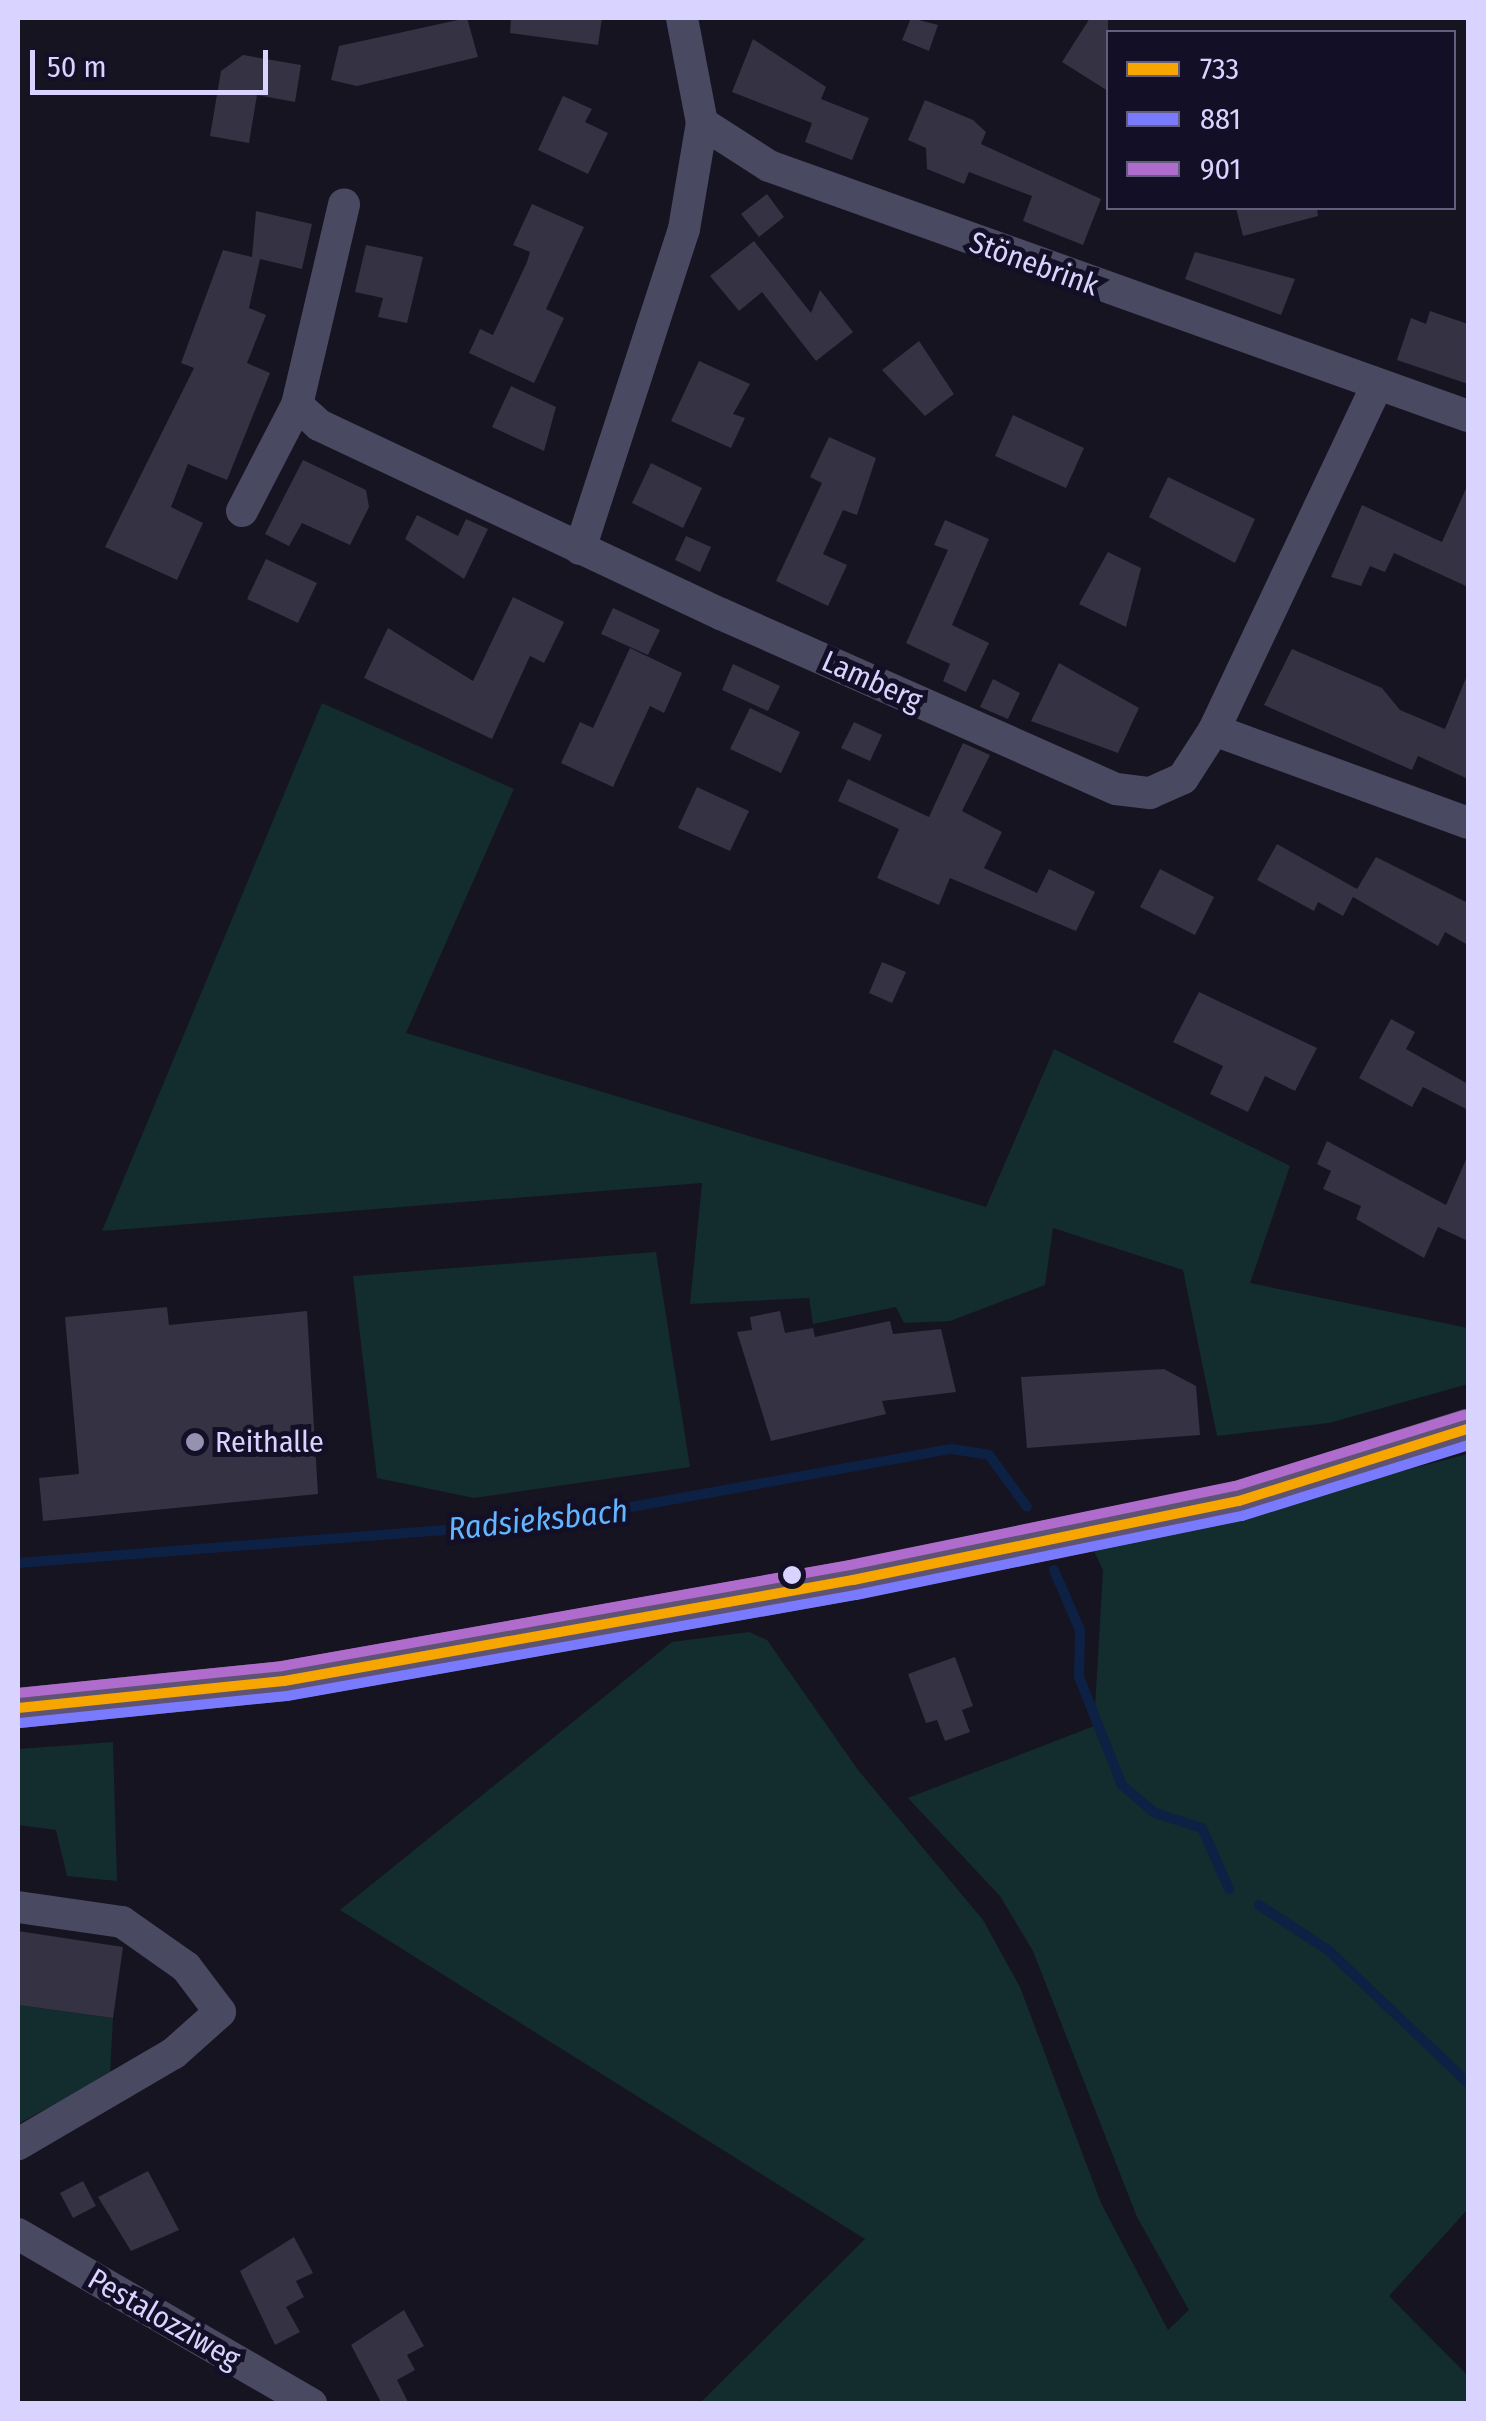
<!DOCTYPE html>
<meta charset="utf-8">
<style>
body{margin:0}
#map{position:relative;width:1486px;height:2421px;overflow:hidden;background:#161421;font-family:"Fira Sans Condensed",sans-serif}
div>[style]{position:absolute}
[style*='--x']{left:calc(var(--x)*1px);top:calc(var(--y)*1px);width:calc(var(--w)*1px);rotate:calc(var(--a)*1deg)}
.green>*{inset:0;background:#132c2d}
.stream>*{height:10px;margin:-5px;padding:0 5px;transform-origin:5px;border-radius:5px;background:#0d2144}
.building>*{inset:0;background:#343243}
.minor>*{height:32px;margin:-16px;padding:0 16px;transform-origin:16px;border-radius:16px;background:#4a4962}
.major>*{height:40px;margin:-20px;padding:0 20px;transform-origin:20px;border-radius:20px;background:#5e5373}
.bus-1>*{height:10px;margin:-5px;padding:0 5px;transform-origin:5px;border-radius:5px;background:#f7a600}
.bus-2>*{height:10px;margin:-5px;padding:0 5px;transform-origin:5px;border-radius:5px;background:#7a7aff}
.bus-3>*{height:10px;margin:-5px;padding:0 5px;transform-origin:5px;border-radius:5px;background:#b06ccc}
.dots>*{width:28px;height:28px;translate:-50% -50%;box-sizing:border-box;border:5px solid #130f26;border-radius:50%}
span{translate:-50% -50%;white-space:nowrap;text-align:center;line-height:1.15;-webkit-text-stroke:10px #130f26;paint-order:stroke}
.street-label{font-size:30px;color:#d9d4ff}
.poi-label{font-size:30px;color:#d9d4ff}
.left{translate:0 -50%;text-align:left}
.water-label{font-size:32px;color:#62b6ff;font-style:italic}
.frame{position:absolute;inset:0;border:20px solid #d9d4ff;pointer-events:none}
.legend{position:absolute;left:1106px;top:30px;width:350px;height:180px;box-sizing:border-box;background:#130f26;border:2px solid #625e7d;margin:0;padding:12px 18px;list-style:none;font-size:30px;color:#d9d4ff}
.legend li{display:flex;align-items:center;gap:20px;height:50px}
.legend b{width:50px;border:2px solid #625e7d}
.scale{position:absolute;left:30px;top:50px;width:238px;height:45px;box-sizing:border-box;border:5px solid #d9d4ff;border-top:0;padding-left:12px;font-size:30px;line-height:35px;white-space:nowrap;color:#d9d4ff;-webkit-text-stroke:8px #130f26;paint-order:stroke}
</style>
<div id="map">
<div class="green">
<div style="clip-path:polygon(322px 703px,514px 789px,406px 1033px,986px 1207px,1054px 1049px,1290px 1166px,1250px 1283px,1468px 1328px,1468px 1384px,1329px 1423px,1217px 1436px,1183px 1270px,1053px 1228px,1045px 1285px,950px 1321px,904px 1323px,896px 1307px,813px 1324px,809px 1298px,690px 1304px,702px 1183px,102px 1231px)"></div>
<div style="clip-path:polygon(656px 1252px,690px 1467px,474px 1498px,377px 1478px,353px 1276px)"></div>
<div style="clip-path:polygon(1468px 1454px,1468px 2209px,1389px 2296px,1468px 2376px,1468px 2403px,700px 2403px,865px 2239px,340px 1910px,672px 1642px,749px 1632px,767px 1640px,858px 1770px,983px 1920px,1020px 1987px,1101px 2203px,1168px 2330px,1189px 2310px,1137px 2217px,1033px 1951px,1000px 1896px,908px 1798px,1094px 1726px,1103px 1570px,1094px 1551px)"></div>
<div style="clip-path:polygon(113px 1742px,117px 1881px,67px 1876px,56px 1830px,18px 1825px,18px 1749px)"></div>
<div style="clip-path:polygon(18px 2005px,113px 2018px,110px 2075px,18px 2124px)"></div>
</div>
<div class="stream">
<div style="--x:18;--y:1563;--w:533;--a:-4.42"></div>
<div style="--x:549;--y:1522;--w:410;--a:-10.3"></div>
<div style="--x:952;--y:1449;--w:37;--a:9"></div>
<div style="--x:989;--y:1455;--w:64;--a:53.8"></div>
<div style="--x:1054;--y:1570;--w:65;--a:66.6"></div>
<div style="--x:1080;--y:1630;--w:47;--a:91.2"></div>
<div style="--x:1079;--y:1677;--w:116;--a:68.3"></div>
<div style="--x:1122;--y:1785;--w:43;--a:40.3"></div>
<div style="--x:1155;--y:1813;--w:49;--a:17.7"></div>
<div style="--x:1202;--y:1828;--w:67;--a:66.1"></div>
<div style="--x:1259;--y:1905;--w:82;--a:33.1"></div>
<div style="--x:1328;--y:1950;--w:193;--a:43.5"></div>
</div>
<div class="building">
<div style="clip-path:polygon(467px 18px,478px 57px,357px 86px,331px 80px,339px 46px)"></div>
<div style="clip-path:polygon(511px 18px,602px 18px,598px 45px,510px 33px)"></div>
<div style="clip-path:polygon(911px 18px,938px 25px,929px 51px,902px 40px)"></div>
<div style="clip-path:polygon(1090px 18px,1108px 18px,1108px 91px,1062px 62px)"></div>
<div style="clip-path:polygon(753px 39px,826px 87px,821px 99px,869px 118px,852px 160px,805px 142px,812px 123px,732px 92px)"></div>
<div style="clip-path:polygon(243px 55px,301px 65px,295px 102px,257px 95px,249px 143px,210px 136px,221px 71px)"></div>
<div style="clip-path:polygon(563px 96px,592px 109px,585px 122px,608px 133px,588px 174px,538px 150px)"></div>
<div style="clip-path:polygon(925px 100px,973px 120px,986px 132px,981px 144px,1101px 199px,1083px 245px,1023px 221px,1032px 196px,969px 172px,964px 184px,927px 169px,926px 148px,908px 140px)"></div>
<div style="clip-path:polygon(767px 194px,784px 217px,759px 237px,741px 214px)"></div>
<div style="clip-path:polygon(532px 204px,584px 227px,546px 309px,564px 318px,534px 383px,469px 353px,480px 329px,493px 335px,527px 262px,530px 252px,513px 245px)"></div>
<div style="clip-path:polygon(1236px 208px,1317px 208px,1318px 216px,1243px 236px)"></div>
<div style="clip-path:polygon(256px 211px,312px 224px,302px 269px,260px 259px,249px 308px,266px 315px,247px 363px,270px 373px,227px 480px,188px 464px,171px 507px,203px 523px,177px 580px,105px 547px,194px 368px,181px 363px,223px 250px,252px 257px)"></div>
<div style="clip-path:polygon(754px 241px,811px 313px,820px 290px,853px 332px,816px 361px,762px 292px,739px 311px,710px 276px)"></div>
<div style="clip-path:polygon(366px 245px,423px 257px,407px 323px,378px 317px,383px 298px,355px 292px)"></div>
<div style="clip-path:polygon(1195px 252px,1295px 279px,1281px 315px,1185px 279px)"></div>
<div style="clip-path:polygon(1430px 311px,1468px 324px,1468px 384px,1397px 360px,1411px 318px,1426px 324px)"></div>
<div style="clip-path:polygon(919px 341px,954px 394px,925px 416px,882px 370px)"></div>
<div style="clip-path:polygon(699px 361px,750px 384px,733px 414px,745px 418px,731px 448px,671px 421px)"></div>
<div style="clip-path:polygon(511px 386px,556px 407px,544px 451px,492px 427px)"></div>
<div style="clip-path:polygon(1013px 415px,1084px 448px,1066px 488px,995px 456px)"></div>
<div style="clip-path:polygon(829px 437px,876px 458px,857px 515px,843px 510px,823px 554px,847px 565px,828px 606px,776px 581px,822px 483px,810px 477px)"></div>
<div style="clip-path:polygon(303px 460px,366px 490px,369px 507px,350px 545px,302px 523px,289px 546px,265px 534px)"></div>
<div style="clip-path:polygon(651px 463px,702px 488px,683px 528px,632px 503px)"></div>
<div style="clip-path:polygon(1168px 477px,1255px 519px,1235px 563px,1149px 517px)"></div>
<div style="clip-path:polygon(1468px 484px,1468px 587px,1394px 553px,1385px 572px,1370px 566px,1361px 586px,1331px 577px,1362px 505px,1442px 542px)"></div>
<div style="clip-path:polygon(417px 515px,458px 536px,466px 519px,488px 529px,464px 579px,405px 539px)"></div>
<div style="clip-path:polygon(945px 520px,989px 539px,952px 625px,989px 643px,966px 692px,943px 681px,950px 664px,906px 643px,948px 550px,934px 545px)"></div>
<div style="clip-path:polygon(686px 536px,711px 547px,700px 572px,675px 560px)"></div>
<div style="clip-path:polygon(1108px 552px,1141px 568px,1126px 627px,1079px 604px)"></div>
<div style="clip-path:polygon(266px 559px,317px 583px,298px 623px,247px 599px)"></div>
<div style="clip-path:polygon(513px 597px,564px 622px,544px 663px,530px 656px,492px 739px,364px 678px,388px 628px,473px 681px)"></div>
<div style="clip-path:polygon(613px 608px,660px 630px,648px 655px,601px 634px)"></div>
<div style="clip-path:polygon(630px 648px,682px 673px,664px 713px,650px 706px,613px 787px,561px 763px,580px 722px,593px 728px)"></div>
<div style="clip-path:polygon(1292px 649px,1382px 688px,1400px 710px,1445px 729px,1468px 673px,1468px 779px,1418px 756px,1412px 770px,1264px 705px)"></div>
<div style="clip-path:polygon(1059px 663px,1139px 708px,1118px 753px,1031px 721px)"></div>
<div style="clip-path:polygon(733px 664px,780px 686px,768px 711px,722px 690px)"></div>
<div style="clip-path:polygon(993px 679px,1020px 693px,1008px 719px,980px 707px)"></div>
<div style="clip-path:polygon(750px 708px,800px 732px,781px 773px,730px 749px)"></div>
<div style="clip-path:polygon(854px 722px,882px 735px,870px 761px,841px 748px)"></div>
<div style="clip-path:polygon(963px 743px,990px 755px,962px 811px,1002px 832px,984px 868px,1037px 893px,1049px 869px,1095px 892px,1076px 931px,950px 878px,939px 905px,877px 878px,899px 829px,838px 801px,848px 779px,929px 817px)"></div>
<div style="clip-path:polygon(697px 787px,749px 811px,730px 851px,678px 828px)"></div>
<div style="clip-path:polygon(1277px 844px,1357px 889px,1376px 857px,1468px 903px,1468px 945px,1445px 932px,1438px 946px,1353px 897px,1343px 916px,1318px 902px,1314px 911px,1257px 880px)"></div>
<div style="clip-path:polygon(1160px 869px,1214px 897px,1195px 935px,1140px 907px)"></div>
<div style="clip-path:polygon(882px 962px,906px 972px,892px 1003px,869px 993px)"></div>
<div style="clip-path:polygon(1199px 992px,1317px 1048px,1295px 1091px,1265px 1076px,1248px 1112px,1210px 1094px,1223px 1066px,1173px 1042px)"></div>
<div style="clip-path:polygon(1391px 1019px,1415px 1032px,1406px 1049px,1468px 1084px,1468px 1110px,1423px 1087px,1412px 1107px,1359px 1078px)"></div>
<div style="clip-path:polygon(1327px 1141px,1446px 1205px,1468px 1155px,1468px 1241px,1438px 1227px,1424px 1258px,1356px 1219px,1361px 1206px,1323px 1189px,1331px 1171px,1317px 1164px)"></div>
<div style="clip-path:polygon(167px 1307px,169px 1325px,307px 1311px,318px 1494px,43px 1521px,39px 1478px,79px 1474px,65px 1317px)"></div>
<div style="clip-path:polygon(780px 1311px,785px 1333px,813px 1328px,815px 1337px,890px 1321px,893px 1334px,941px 1329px,956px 1392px,882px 1401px,886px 1414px,771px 1441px,737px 1332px,752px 1330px,750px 1317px)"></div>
<div style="clip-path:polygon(1164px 1369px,1196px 1386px,1200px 1435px,1027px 1448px,1021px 1377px)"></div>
<div style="clip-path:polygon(955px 1657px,973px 1706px,962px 1710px,970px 1732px,945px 1741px,937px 1720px,926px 1723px,908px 1674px)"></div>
<div style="clip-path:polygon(18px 1931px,123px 1947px,113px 2018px,18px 2005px)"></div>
<div style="clip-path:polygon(148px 2171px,179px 2230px,131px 2251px,98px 2197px)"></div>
<div style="clip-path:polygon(83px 2181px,96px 2206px,73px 2218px,60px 2193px)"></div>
<div style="clip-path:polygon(294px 2237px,313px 2273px,296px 2281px,304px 2297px,286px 2307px,300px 2332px,275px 2345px,240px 2271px)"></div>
<div style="clip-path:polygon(404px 2310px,424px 2346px,407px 2355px,415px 2370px,397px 2380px,409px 2404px,382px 2404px,351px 2345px)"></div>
</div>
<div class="minor">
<div style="--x:702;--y:123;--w:80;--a:32.7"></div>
<div style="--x:769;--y:166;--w:742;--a:19.68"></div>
<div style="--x:297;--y:405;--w:30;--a:42"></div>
<div style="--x:319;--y:425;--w:444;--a:25.2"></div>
<div style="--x:721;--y:614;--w:432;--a:23.9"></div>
<div style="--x:1116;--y:789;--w:34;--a:7"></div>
<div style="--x:1150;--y:793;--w:36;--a:-24"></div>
<div style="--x:1183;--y:778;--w:57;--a:-57.1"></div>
<div style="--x:1214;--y:730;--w:376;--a:-64.7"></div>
<div style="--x:242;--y:511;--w:119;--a:-62.6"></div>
<div style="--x:297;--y:405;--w:206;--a:-76.8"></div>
<div style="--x:580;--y:549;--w:336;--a:-72"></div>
<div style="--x:684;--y:229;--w:108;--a:-80.4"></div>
<div style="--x:702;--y:123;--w:107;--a:-100.8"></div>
<div style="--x:1214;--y:730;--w:270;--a:20.1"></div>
<div style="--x:18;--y:1907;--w:105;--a:8.2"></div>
<div style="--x:122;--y:1922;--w:78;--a:35.1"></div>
<div style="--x:186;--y:1967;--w:56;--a:52.9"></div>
<div style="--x:220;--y:2012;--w:62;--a:138.3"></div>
<div style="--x:174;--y:2053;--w:181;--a:149.7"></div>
<div style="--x:18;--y:2234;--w:339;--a:30.1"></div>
</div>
<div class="major">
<div style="--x:18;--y:1708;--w:267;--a:-5.8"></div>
<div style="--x:284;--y:1681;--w:578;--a:-10.07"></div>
<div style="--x:853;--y:1580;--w:394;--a:-11.6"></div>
<div style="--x:1239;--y:1501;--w:240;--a:-17.5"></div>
</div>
<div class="bus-1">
<div style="--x:18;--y:1708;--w:267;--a:-5.8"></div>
<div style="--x:284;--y:1681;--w:578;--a:-10.07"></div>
<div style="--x:853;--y:1580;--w:394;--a:-11.6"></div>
<div style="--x:1239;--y:1501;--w:240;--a:-17.5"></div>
</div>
<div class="bus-2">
<div style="--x:20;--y:1723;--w:268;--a:-5.8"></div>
<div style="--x:287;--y:1696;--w:578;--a:-10.07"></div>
<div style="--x:856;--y:1595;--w:394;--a:-11.6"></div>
<div style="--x:1242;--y:1516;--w:237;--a:-17.4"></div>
</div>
<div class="bus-3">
<div style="--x:18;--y:1693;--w:265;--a:-5.8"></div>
<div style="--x:282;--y:1666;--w:577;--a:-10.08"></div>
<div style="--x:850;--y:1565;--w:393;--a:-11.6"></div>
<div style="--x:1235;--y:1486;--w:240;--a:-17.2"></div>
</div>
<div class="dots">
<div style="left:195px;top:1442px;background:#9591b1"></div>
<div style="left:792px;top:1575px;background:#d9d4ff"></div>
</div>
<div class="street-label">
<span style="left:1034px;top:264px;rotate:20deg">Stönebrink</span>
<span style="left:872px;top:681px;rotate:24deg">Lamberg</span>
<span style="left:164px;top:2319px;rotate:30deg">Pestalozziweg</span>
</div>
<div class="poi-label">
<span class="left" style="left:215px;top:1442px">Reithalle</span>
</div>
<div class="water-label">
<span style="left:538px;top:1520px;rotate:-6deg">Radsieksbach</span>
</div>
<div class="frame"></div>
<ul class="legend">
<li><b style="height:12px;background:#f7a600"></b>733</li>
<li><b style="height:12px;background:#7a7aff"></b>881</li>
<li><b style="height:12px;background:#b06ccc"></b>901</li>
</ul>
<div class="scale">50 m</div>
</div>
